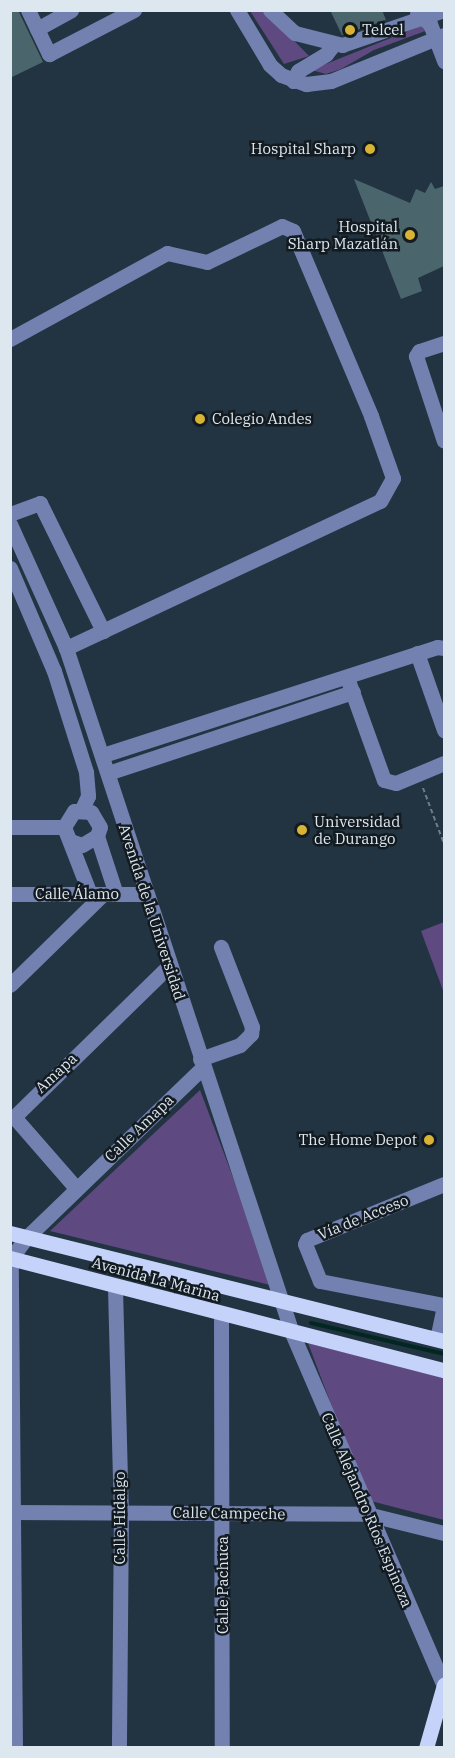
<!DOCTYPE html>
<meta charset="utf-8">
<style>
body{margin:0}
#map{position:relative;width:455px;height:1758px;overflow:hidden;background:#223442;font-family:"IBM Plex Serif",serif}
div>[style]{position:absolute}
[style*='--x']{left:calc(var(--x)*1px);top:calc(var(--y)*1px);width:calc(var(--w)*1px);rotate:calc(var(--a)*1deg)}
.green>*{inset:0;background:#5e4980}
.stream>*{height:4px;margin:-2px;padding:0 2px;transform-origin:2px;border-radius:2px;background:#022722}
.building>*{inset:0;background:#4a666c}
.path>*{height:2px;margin-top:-1px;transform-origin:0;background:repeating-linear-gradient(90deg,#6e7d89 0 4.5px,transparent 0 7.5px)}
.minor>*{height:15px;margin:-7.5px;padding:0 7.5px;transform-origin:7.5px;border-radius:7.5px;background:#7281b0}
.major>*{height:15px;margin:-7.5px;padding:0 7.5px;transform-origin:7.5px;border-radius:7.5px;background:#c5d3fa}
.dots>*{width:16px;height:16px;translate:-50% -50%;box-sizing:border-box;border:3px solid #131b21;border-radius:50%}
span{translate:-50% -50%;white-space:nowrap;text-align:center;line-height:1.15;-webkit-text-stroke:5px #131b21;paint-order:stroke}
.poi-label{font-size:15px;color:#dce7f0}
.left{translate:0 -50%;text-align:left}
.right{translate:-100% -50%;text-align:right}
.street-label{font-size:15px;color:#dce7f0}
.frame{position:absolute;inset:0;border:12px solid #dce7f0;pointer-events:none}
</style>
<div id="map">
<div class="green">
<div style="clip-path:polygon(250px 11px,265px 11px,309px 56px,284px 64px)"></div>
<div style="clip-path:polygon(423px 25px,428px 30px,374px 50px,341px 69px,326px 74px,311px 70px)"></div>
<div style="clip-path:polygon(444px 922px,444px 993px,421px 931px)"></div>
<div style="clip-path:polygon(200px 1090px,274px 1286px,50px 1231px)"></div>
<div style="clip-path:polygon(308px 1343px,444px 1378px,444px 1520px,367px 1500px)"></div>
</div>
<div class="stream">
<div style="--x:311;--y:1323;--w:137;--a:13.1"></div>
</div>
<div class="building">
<div style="clip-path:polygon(10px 10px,18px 10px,43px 62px,10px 78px)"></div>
<div style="clip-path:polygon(330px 10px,382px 10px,386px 20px,342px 35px)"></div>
<div style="clip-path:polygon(354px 179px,410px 203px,416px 189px,425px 193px,431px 182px,435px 189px,444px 186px,444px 266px,418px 278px,422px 291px,401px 299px)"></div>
</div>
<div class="path">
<div style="--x:423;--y:788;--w:60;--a:69.4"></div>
</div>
<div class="minor">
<div style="--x:28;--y:10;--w:49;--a:64.5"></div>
<div style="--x:49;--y:54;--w:96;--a:-27.4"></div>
<div style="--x:237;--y:10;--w:64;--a:59"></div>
<div style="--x:270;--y:65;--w:15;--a:42"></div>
<div style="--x:281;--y:75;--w:27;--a:20"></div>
<div style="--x:306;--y:84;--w:25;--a:-7"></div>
<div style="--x:331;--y:81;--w:122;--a:-22.2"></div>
<div style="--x:270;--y:10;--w:34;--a:43"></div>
<div style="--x:295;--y:33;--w:49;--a:14.3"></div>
<div style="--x:342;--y:45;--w:108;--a:-18.9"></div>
<div style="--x:417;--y:13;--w:17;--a:40"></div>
<div style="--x:430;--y:24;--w:40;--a:69"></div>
<div style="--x:37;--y:29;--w:39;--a:-29"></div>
<div style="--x:293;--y:81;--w:11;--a:-63"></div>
<div style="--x:298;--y:71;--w:33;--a:-31"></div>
<div style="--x:326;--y:54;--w:13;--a:-51"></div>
<div style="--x:10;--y:339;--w:179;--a:-28.7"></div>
<div style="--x:167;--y:253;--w:41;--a:12.7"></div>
<div style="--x:207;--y:262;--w:83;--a:-25.6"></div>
<div style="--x:282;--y:226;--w:12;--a:24"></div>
<div style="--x:293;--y:231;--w:201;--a:67.1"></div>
<div style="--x:371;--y:416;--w:66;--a:70.5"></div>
<div style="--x:393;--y:478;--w:26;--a:119"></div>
<div style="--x:380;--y:501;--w:347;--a:154.9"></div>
<div style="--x:444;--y:343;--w:26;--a:162"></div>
<div style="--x:419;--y:351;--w:6;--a:121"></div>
<div style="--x:416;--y:356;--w:89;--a:71.8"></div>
<div style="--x:10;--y:514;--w:32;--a:-20"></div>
<div style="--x:40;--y:503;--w:143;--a:63.8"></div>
<div style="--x:10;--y:524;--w:136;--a:65.7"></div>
<div style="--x:66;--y:648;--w:721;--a:71.74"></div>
<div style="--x:292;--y:1333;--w:384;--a:66.7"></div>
<div style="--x:10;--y:568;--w:112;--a:66.9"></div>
<div style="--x:54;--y:671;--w:106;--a:72.4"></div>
<div style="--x:86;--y:772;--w:24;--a:85"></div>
<div style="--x:88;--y:796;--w:14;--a:115"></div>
<div style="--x:417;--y:653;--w:82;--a:70.7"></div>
<div style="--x:349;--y:683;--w:103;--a:70.2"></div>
<div style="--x:384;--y:780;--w:12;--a:14"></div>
<div style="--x:396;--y:783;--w:52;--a:-22.6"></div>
<div style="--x:103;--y:755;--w:351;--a:-17.9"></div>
<div style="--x:437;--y:647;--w:7;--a:8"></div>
<div style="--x:108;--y:773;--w:258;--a:-18.3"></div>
<div style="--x:10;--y:827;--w:54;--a:0"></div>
<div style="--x:97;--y:836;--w:61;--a:71.9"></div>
<div style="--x:73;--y:842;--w:9;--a:18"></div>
<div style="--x:82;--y:845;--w:17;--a:-31"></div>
<div style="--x:97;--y:836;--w:9;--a:-72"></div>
<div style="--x:100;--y:827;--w:17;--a:-121"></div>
<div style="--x:91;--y:812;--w:17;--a:-177"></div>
<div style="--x:74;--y:811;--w:19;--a:122"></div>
<div style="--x:64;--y:827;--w:72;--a:68.8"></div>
<div style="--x:10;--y:894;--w:134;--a:0"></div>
<div style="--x:10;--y:985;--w:130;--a:-44.4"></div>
<div style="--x:200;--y:1059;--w:42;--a:-19.3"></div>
<div style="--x:240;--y:1045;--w:16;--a:-45"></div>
<div style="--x:251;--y:1034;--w:7;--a:-82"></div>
<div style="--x:252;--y:1027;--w:86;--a:-111.2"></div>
<div style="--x:444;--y:1184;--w:148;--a:157.8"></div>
<div style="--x:307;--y:1240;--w:4;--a:117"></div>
<div style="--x:305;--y:1244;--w:40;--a:68"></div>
<div style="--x:320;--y:1281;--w:126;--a:11"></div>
<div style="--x:76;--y:1188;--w:94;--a:-131.1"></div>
<div style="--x:14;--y:1117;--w:216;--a:-44.3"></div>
<div style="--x:115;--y:1288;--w:223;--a:88.5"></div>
<div style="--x:121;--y:1511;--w:237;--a:90.5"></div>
<div style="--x:221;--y:1315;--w:433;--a:89.9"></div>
<div style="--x:437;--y:1339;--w:35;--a:-78"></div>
<div style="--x:10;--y:1512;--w:357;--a:0.3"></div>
<div style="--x:367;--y:1514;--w:79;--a:13.9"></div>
<div style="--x:15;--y:1748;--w:490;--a:-90.5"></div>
<div style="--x:11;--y:1258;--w:25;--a:-53"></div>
<div style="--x:26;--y:1238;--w:245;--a:-44"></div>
</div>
<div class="major">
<div style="--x:10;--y:1233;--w:447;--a:14"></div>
<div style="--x:10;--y:1258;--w:448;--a:14.5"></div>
<div style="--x:426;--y:1748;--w:66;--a:-74.1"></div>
</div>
<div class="dots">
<div style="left:350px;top:30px;background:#d7b434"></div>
<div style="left:370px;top:149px;background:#d7b434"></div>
<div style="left:410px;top:235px;background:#d7b434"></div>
<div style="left:200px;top:419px;background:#d7b434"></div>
<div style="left:302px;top:830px;background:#d7b434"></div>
<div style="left:429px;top:1140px;background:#d7b434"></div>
</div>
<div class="poi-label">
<span class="left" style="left:362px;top:30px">Telcel</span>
<span class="right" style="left:356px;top:149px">Hospital Sharp</span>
<span class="right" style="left:398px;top:235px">Hospital<br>Sharp Mazatlán</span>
<span class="left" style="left:212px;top:419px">Colegio Andes</span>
<span class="left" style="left:314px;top:830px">Universidad<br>de Durango</span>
<span class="right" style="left:417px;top:1140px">The Home Depot</span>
</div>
<div class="street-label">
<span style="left:77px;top:894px">Calle Álamo</span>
<span style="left:152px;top:912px;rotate:72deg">Avenida de la Universidad</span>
<span style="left:56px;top:1073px;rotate:-43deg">Amapa</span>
<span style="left:139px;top:1128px;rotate:-44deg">Calle Amapa</span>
<span style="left:363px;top:1217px;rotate:-22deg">Vía de Acceso</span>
<span style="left:156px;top:1279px;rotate:15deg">Avenida La Marina</span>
<span style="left:367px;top:1510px;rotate:67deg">Calle Alejandro Ríos Espinoza</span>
<span style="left:229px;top:1513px;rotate:1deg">Calle Campeche</span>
<span style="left:120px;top:1518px;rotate:-90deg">Calle Hidalgo</span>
<span style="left:223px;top:1585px;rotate:-90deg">Calle Pachuca</span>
</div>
<div class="frame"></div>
</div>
